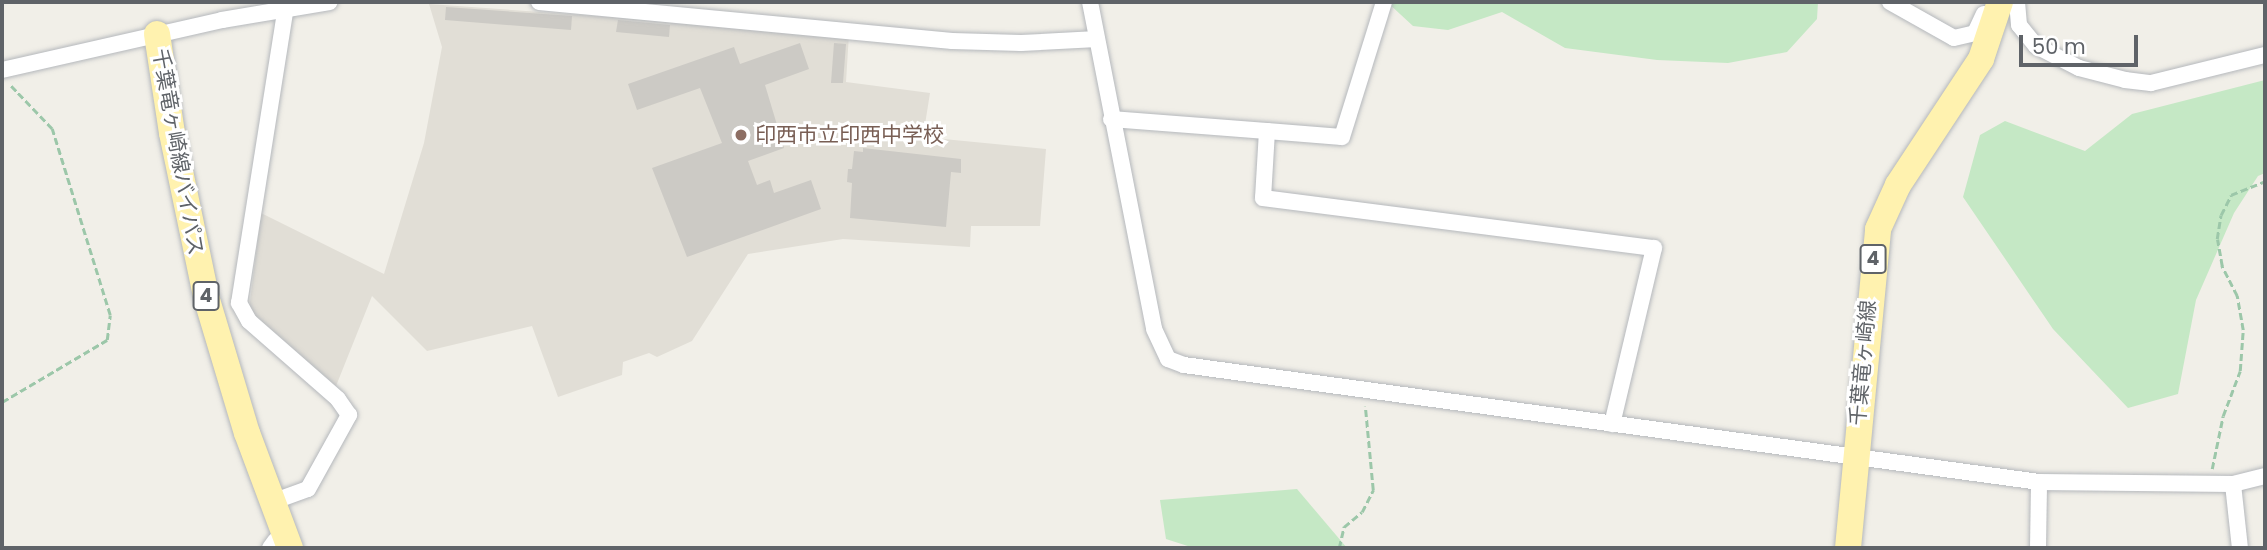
<!DOCTYPE html>
<meta charset="utf-8">
<style>
body{margin:0}
#map{position:relative;width:2267px;height:550px;overflow:hidden;background:#f1efe8;font-family:Poppins,"Noto Sans JP",sans-serif}
div>[style]{position:absolute}
[style*='--x']{left:calc(var(--x)*1px);top:calc(var(--y)*1px);width:calc(var(--w)*1px);rotate:calc(var(--a)*1deg)}
.education>*{inset:0;background:#e1ded6}
.green>*{inset:0;background:#c5e8c5}
.building>*{inset:0;background:#cccac5}
.path>*{height:2.5px;margin-top:-1.25px;transform-origin:0;background:repeating-linear-gradient(90deg,#9cc7a9 0 7px,transparent 0 10.5px)}
.roads{filter:drop-shadow(0 0 2px #b5b8bc) drop-shadow(0 0 2px #b5b8bc)}
.street>*{height:16px;margin:-8px;padding:0 8px;transform-origin:8px;border-radius:8px;background:#fff}
.primary>*{height:26px;margin:-13px;padding:0 13px;transform-origin:13px;border-radius:13px;background:#fff2af}
.dots>*{width:19px;height:19px;translate:-50% -50%;box-sizing:border-box;border:4px solid #fff;border-radius:50%}
span{translate:-50% -50%;white-space:nowrap;text-align:center;line-height:1.15;-webkit-text-stroke:6px #fff;paint-order:stroke}
.shield-label span{padding:2px 5px;background:#fff;border:2px solid;border-radius:5px;-webkit-text-stroke-width:0}
.shield-label{font-size:19px;color:#5f6368;font-weight:700}
.education-label{font-size:21px;color:#785e54}
.left{translate:0 -50%;text-align:left}
.street-label{font-size:21px;color:#5f6368}
.frame{position:absolute;inset:0;border:4px solid #5f6368;pointer-events:none}
.scale{position:absolute;left:2019px;top:35px;width:119px;height:32px;box-sizing:border-box;border:4px solid #5f6368;border-top:0;padding-left:9px;font-size:21px;line-height:24px;white-space:nowrap;color:#5f6368;-webkit-text-stroke:5px #fff;paint-order:stroke}
</style>
<div id="map">
<div class="education">
<div style="clip-path:polygon(429px 4px,849px 34px,846px 82px,930px 93px,923px 137px,1046px 149px,1040px 226px,971px 226px,970px 247px,843px 239px,748px 254px,692px 341px,657px 357px,649px 353px,623px 362px,622px 375px,558px 397px,532px 326px,427px 351px,372px 296px,336px 386px,249px 310px,261px 213px,384px 274px,424px 143px,442px 47px)"></div>
</div>
<div class="green">
<div style="clip-path:polygon(1387px 2px,1818px 2px,1817px 19px,1787px 52px,1728px 63px,1657px 60px,1565px 48px,1502px 12px,1448px 30px,1413px 26px)"></div>
<div style="clip-path:polygon(2265px 80px,2265px 173px,2258px 176px,2234px 213px,2196px 300px,2178px 394px,2128px 408px,2053px 329px,1963px 197px,1980px 135px,2005px 121px,2085px 151px,2132px 114px)"></div>
<div style="clip-path:polygon(1297px 489px,1347px 548px,1194px 548px,1166px 539px,1160px 500px)"></div>
</div>
<div class="building">
<div style="clip-path:polygon(446px 7px,572px 16px,571px 30px,445px 20px)"></div>
<div style="clip-path:polygon(618px 20px,670px 25px,669px 37px,616px 32px)"></div>
<div style="clip-path:polygon(800px 43px,809px 69px,765px 85px,784px 148px,748px 161px,757px 185px,770px 180px,774px 193px,811px 180px,821px 209px,687px 257px,652px 168px,722px 143px,700px 88px,637px 110px,628px 84px,734px 47px,740px 64px)"></div>
<div style="clip-path:polygon(834px 43px,846px 44px,843px 83px,831px 83px)"></div>
<div style="clip-path:polygon(863px 148px,961px 159px,961px 173px,951px 172px,946px 227px,850px 218px,852px 183px,847px 182px,848px 169px,852px 169px,854px 151px,863px 152px)"></div>
</div>
<div class="path">
<div style="--x:2;--y:402;--w:122;--a:-30.6"></div>
<div style="--x:107;--y:340;--w:25;--a:-83"></div>
<div style="--x:110;--y:315;--w:195;--a:-107.3"></div>
<div style="--x:52;--y:129;--w:61;--a:-133.7"></div>
<div style="--x:2212;--y:469;--w:54;--a:-78.3"></div>
<div style="--x:2223;--y:416;--w:48;--a:-69.3"></div>
<div style="--x:2240;--y:371;--w:41;--a:-85.8"></div>
<div style="--x:2243;--y:330;--w:35;--a:-100"></div>
<div style="--x:2237;--y:296;--w:34;--a:-117"></div>
<div style="--x:2222;--y:266;--w:27;--a:-100"></div>
<div style="--x:2217;--y:239;--w:24;--a:-81"></div>
<div style="--x:2221;--y:215;--w:22;--a:-63"></div>
<div style="--x:2231;--y:195;--w:37;--a:-22"></div>
<div style="--x:1339;--y:548;--w:22;--a:-77"></div>
<div style="--x:1344;--y:527;--w:23;--a:-40"></div>
<div style="--x:1362;--y:512;--w:25;--a:-63"></div>
<div style="--x:1373;--y:490;--w:84;--a:-95.4"></div>
</div>
<div class="roads">
<div class="street">
<div style="--x:539;--y:2;--w:415;--a:5.4"></div>
<div style="--x:952;--y:41;--w:69;--a:1.7"></div>
<div style="--x:1021;--y:43;--w:76;--a:-3"></div>
<div style="--x:1090;--y:2;--w:333;--a:78.9"></div>
<div style="--x:1154;--y:329;--w:33;--a:65"></div>
<div style="--x:1168;--y:359;--w:17;--a:21"></div>
<div style="--x:1184;--y:365;--w:863;--a:7.79"></div>
<div style="--x:2039;--y:482;--w:194;--a:0.6"></div>
<div style="--x:2233;--y:484;--w:33;--a:-14"></div>
<div style="--x:1890;--y:2;--w:73;--a:29.4"></div>
<div style="--x:1954;--y:38;--w:22;--a:-13"></div>
<div style="--x:1975;--y:33;--w:21;--a:-65"></div>
<div style="--x:2017;--y:2;--w:23;--a:85"></div>
<div style="--x:2019;--y:25;--w:27;--a:51"></div>
<div style="--x:2036;--y:46;--w:48;--a:27.1"></div>
<div style="--x:2079;--y:68;--w:48;--a:14.6"></div>
<div style="--x:2125;--y:80;--w:26;--a:7"></div>
<div style="--x:2151;--y:83;--w:117;--a:-13.8"></div>
<div style="--x:2;--y:70;--w:226;--a:-12.8"></div>
<div style="--x:222;--y:20;--w:109;--a:-9.5"></div>
<div style="--x:1111;--y:119;--w:156;--a:4.4"></div>
<div style="--x:1267;--y:131;--w:67;--a:93.4"></div>
<div style="--x:1263;--y:198;--w:394;--a:7.3"></div>
<div style="--x:1654;--y:248;--w:181;--a:103.4"></div>
<div style="--x:1267;--y:131;--w:75;--a:4.6"></div>
<div style="--x:1342;--y:137;--w:141;--a:-72.7"></div>
<div style="--x:2233;--y:484;--w:64;--a:83.8"></div>
<div style="--x:272;--y:502;--w:38;--a:-20"></div>
<div style="--x:308;--y:489;--w:85;--a:-61"></div>
<div style="--x:349;--y:415;--w:19;--a:-125"></div>
<div style="--x:338;--y:399;--w:118;--a:-138.8"></div>
<div style="--x:249;--y:321;--w:21;--a:-119"></div>
<div style="--x:239;--y:303;--w:300;--a:-81"></div>
<div style="--x:270;--y:548;--w:9;--a:-54"></div>
<div style="--x:2038;--y:548;--w:66;--a:-89.1"></div>
</div>
<div class="primary">
<div style="--x:157;--y:34;--w:100;--a:81.4"></div>
<div style="--x:172;--y:133;--w:171;--a:78.2"></div>
<div style="--x:207;--y:300;--w:139;--a:73.3"></div>
<div style="--x:247;--y:433;--w:123;--a:69.5"></div>
<div style="--x:1848;--y:548;--w:320;--a:-84.6"></div>
<div style="--x:1878;--y:229;--w:48;--a:-65.6"></div>
<div style="--x:1898;--y:185;--w:151;--a:-56.6"></div>
<div style="--x:1981;--y:59;--w:60;--a:-71.6"></div>
</div>
</div>
<div class="dots">
<div style="left:741px;top:135px;background:#8d6e63"></div>
</div>
<div class="shield-label">
<span style="left:1873px;top:259px">4</span>
<span style="left:206px;top:296px">4</span>
</div>
<div class="education-label">
<span class="left" style="left:755px;top:135px">印西市立印西中学校</span>
</div>
<div class="street-label">
<span style="left:178px;top:152px;rotate:80deg">千葉竜ヶ崎線バイパス</span>
<span style="left:1863px;top:363px;rotate:-85deg">千葉竜ヶ崎線</span>
</div>
<div class="frame"></div>
<div class="scale">50 m</div>
</div>
